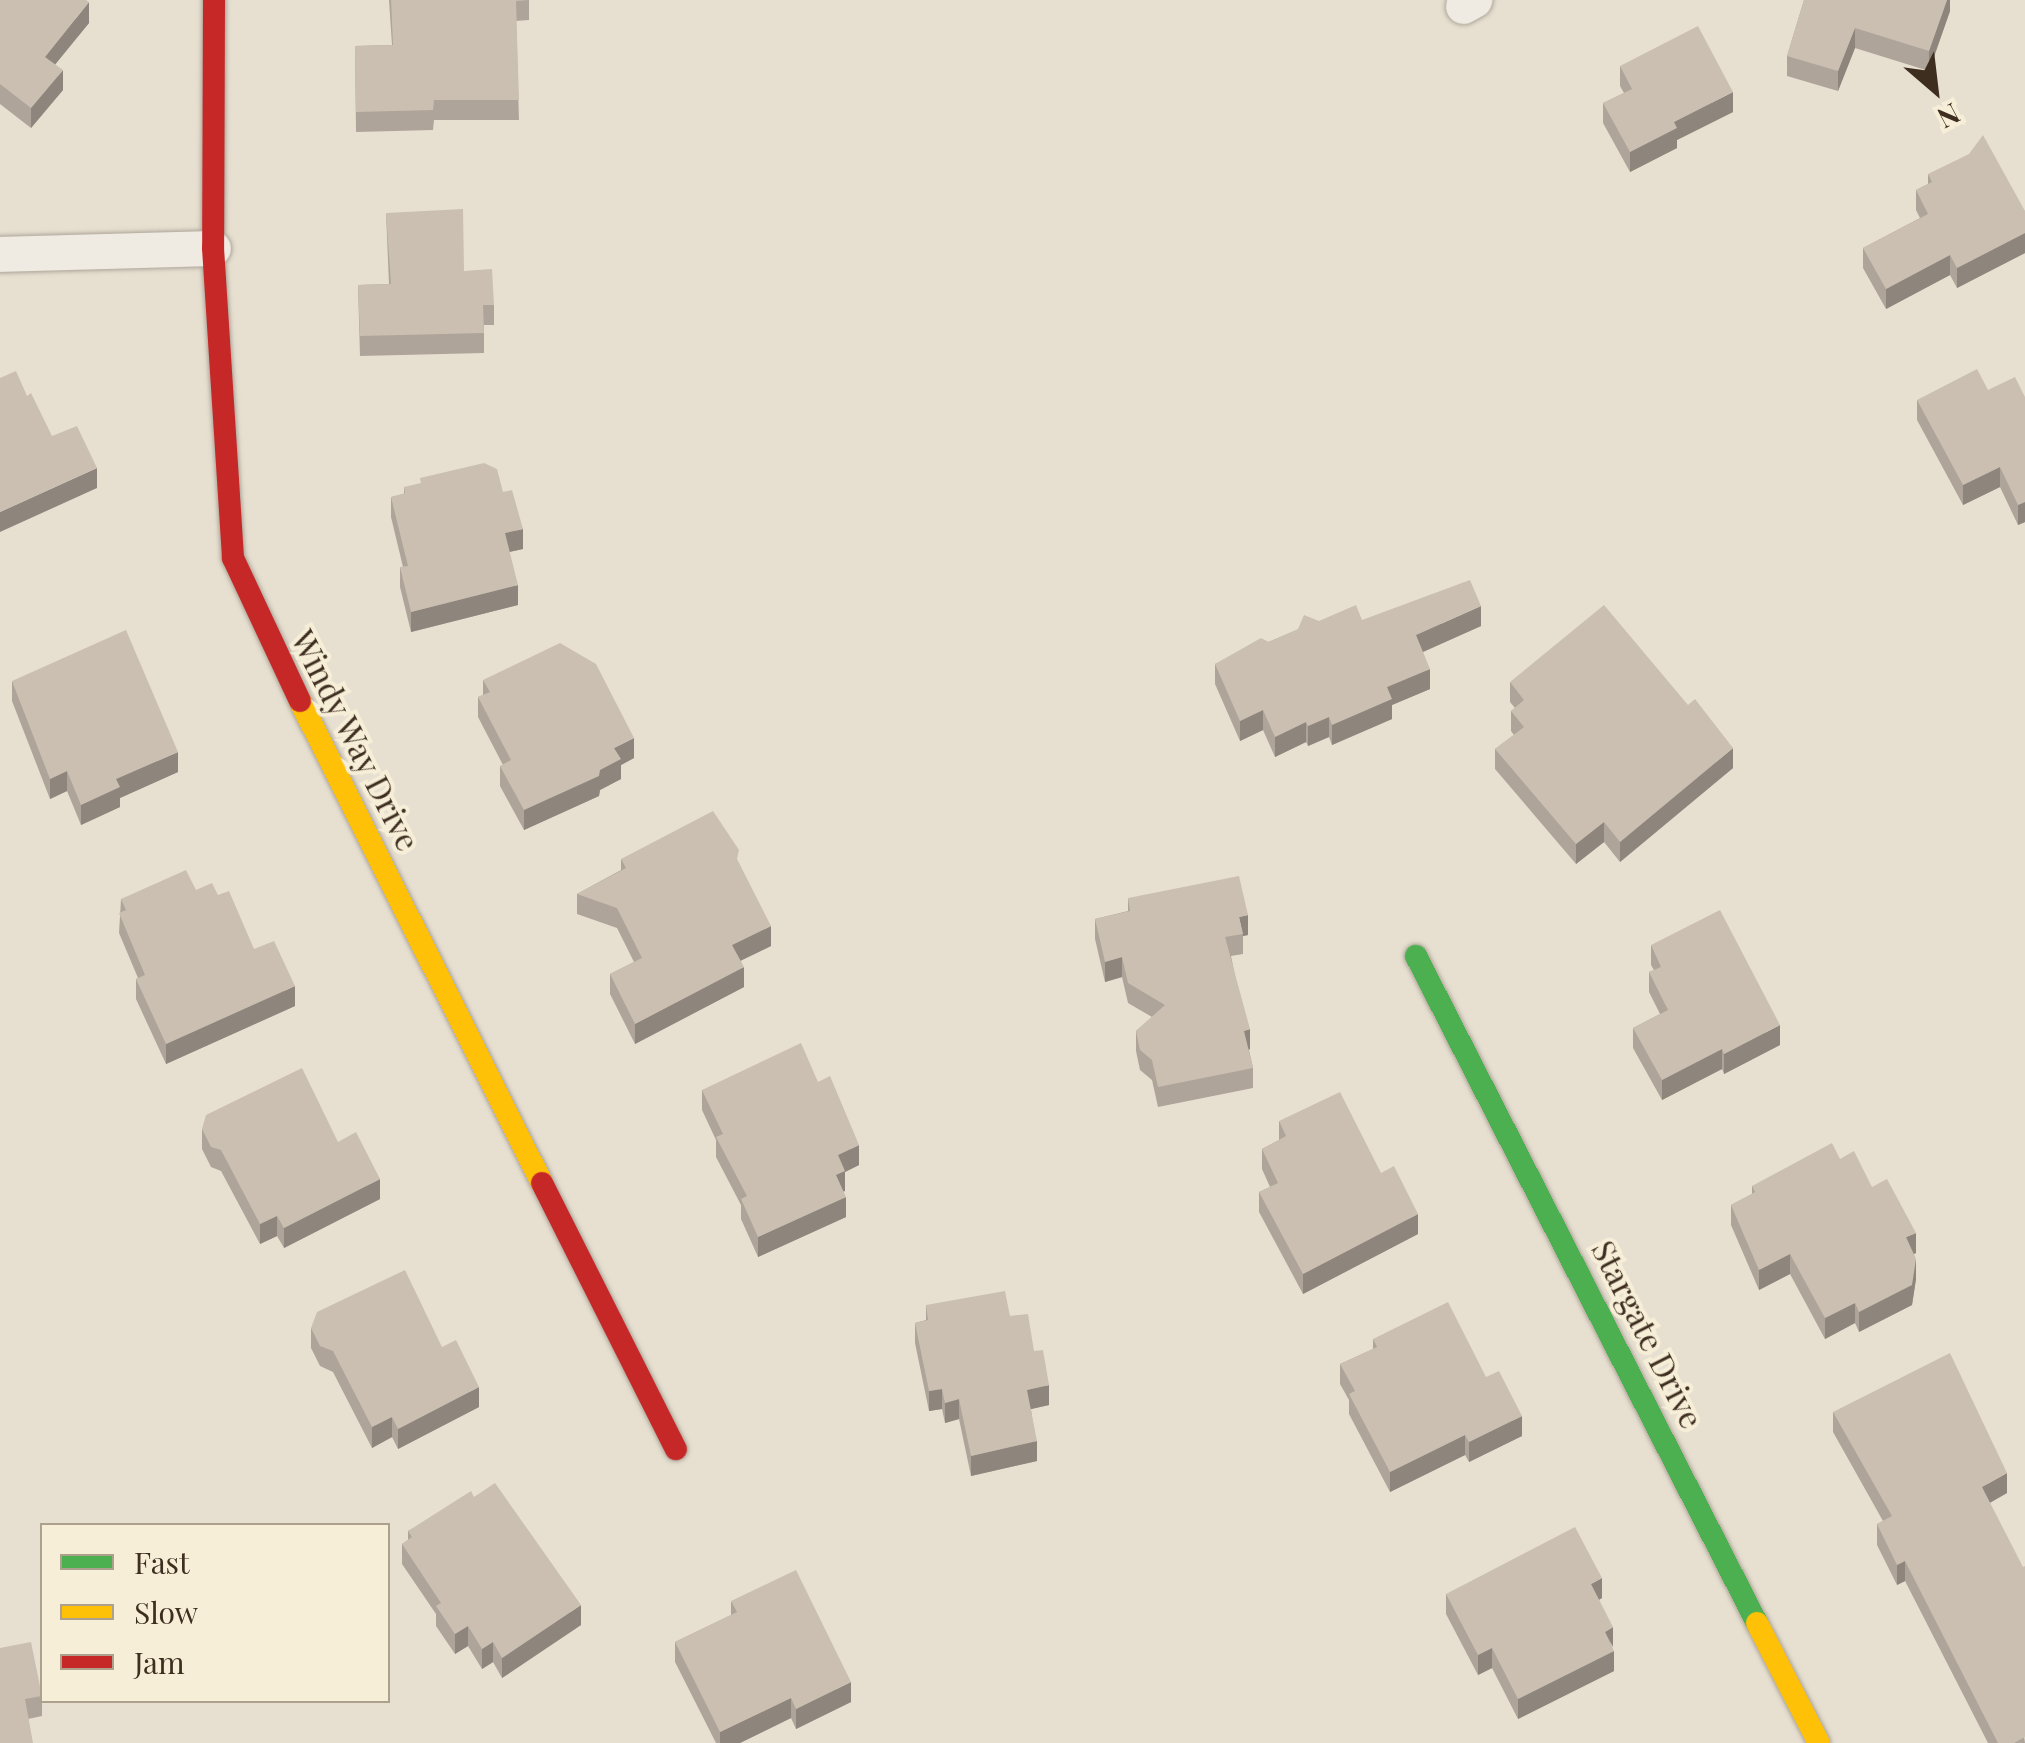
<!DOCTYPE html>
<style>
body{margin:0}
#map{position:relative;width:2025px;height:1743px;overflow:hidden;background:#e7e0d1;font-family:"Playfair Display",serif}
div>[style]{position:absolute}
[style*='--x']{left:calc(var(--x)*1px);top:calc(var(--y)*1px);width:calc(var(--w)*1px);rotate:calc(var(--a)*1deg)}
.roads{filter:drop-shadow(0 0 2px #ada599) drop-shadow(0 0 2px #ada599)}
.street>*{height:35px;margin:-17.5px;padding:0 17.5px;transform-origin:17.5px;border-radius:17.5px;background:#efebe3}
.fast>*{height:22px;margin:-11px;padding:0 11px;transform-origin:11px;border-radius:11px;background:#4caf50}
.slow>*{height:22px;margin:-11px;padding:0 11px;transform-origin:11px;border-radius:11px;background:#ffc107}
.jam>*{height:22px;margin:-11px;padding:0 11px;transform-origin:11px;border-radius:11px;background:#c62828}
.wall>*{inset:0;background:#afa499}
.shaded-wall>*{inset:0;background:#8e867d}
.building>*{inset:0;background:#cbbfb2}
span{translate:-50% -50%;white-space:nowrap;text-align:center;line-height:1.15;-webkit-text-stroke:8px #f7eed8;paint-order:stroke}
.street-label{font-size:32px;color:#3d2e20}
.legend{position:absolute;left:40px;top:1523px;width:350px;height:180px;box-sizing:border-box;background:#f7eed8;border:2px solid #ada18e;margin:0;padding:12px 18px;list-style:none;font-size:30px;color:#3d2e20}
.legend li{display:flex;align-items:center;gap:20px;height:50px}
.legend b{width:50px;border:2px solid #ada18e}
.north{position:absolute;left:1885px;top:40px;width:100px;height:100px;-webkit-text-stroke:8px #f7eed8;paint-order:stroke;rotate:152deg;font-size:28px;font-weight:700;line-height:40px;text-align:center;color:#3d2e20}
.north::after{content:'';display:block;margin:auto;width:35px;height:45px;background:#3d2e20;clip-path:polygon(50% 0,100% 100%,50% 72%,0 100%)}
</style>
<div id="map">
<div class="roads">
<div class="street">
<div style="--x:1463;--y:6;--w:13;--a:-29"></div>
<div style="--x:0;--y:254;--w:213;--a:-1.6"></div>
</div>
<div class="fast">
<div style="--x:1416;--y:956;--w:749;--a:62.92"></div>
</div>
<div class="slow">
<div style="--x:300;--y:701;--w:539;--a:63.34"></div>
<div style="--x:1757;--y:1623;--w:135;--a:62.7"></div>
</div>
<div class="jam">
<div style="--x:214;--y:0;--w:248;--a:90.2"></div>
<div style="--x:213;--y:248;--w:311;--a:86.3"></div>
<div style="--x:233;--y:558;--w:158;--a:64.9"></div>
<div style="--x:542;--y:1183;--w:298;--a:63.3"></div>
</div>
</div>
<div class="wall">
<div style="clip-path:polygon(0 0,89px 23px,55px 64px,63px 90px,31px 128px,0 104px)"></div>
<div style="clip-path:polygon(389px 0,529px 0,529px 20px,516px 21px,519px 120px,434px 120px,433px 130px,356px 132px,355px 46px,392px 45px)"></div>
<div style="clip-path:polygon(1804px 0,1950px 0,1950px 11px,1929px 71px,1855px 48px,1838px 91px,1787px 76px,1787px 56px)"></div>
<div style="clip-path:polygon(1620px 66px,1733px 112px,1677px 140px,1677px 148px,1630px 172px,1603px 123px,1603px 103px,1624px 93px,1620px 86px)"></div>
<div style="clip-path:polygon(1928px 174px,2025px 211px,2025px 253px,1957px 288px,1950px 275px,1886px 309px,1863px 268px,1863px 248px,1920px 218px,1916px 210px,1916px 190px,1928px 184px)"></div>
<div style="clip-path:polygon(386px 213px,464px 271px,494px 305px,494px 325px,484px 325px,484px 353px,360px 356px,358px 285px,389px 284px)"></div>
<div style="clip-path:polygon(1988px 390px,2025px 397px,2025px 522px,2018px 525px,2000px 487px,1963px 505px,1917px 420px,1917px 400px)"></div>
<div style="clip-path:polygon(404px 487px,503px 492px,523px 549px,509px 552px,518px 605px,411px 632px,400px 587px,400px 567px,403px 567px,391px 517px,391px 497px,404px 494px)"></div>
<div style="clip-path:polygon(1362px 620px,1481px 626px,1423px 652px,1430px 689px,1392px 705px,1392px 719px,1332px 745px,1329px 737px,1308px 746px,1306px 742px,1275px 757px,1263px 730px,1240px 741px,1215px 684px,1215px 664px,1319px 621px)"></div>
<div style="clip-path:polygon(483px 680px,634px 758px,621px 765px,621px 779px,600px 790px,599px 796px,524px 830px,500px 786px,500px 766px,503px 765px,478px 717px,478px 697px,483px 695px)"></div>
<div style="clip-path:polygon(12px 681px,178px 772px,120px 798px,120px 807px,81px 825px,67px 791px,50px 799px,12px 701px)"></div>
<div style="clip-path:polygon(1510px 682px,1733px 768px,1620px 862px,1604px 842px,1576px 864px,1495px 769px,1495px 749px,1514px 735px,1511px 731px,1511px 711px,1515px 708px,1510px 702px)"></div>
<div style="clip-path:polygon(621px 859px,739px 863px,771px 946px,741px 960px,744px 987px,635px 1044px,610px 994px,610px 974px,634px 962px,617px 928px,577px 914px,577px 894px,621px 870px)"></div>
<div style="clip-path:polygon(196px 890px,218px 895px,254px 949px,295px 1006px,166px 1064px,136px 999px,136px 979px,138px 978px,119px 933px,121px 899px)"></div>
<div style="clip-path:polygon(1128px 898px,1248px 935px,1243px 936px,1243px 954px,1231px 956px,1250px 1049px,1249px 1050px,1253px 1068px,1253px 1088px,1158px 1107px,1152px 1080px,1140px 1070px,1136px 1051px,1136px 1031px,1152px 1017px,1128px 1003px,1122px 977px,1105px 982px,1095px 939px,1095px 919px,1128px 911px)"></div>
<div style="clip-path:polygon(1651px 945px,1780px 1045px,1724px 1074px,1722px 1069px,1662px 1100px,1633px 1048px,1633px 1028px,1660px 1014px,1649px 992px,1649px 972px,1654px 970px,1651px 965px)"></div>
<div style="clip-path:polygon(818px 1082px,859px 1165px,845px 1172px,845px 1191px,843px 1191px,846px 1217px,758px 1257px,741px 1219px,741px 1205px,716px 1157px,716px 1140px,702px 1110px,702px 1090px)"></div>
<div style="clip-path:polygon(1279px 1121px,1381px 1173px,1418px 1234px,1303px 1294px,1259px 1212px,1259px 1192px,1270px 1187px,1262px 1169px,1262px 1149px,1279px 1140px)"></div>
<div style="clip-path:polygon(202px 1129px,338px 1142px,380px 1199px,284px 1248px,277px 1236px,260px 1244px,221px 1171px,211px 1167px,202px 1149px)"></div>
<div style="clip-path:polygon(1840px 1159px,1872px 1187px,1916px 1253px,1914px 1254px,1916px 1279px,1912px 1305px,1859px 1332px,1855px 1323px,1825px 1339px,1790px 1274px,1759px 1290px,1731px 1225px,1731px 1205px,1752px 1194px,1752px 1186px)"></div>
<div style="clip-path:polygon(926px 1305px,1010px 1316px,1034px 1351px,1049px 1405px,1031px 1409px,1037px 1461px,971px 1476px,959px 1419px,945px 1423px,942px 1409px,929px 1411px,915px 1343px,915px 1323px,926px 1320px)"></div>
<div style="clip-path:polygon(311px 1328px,442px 1347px,479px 1407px,398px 1449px,392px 1437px,372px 1448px,333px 1372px,320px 1366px,311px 1348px)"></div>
<div style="clip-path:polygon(1373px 1339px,1486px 1377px,1522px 1436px,1469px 1462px,1465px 1455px,1390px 1492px,1349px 1414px,1349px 1400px,1340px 1384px,1340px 1364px,1373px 1349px)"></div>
<div style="clip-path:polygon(1833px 1412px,2007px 1493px,1990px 1503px,2025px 1743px,1988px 1743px,1905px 1581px,1897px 1585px,1877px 1545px,1877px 1524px,1883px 1521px,1833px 1432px)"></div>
<div style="clip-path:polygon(474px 1497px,581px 1625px,502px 1678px,493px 1662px,482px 1669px,468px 1646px,455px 1654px,436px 1626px,436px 1614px,402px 1564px,402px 1544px,408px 1540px,408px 1531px)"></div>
<div style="clip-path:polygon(1446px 1594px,1602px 1598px,1599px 1600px,1612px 1648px,1614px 1671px,1518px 1719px,1492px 1668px,1478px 1675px,1446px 1614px)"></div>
<div style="clip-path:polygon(731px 1601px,851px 1702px,796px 1729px,791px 1718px,740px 1743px,716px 1743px,675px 1662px,675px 1642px,731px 1615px)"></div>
<div style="clip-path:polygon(0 1648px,42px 1696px,42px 1716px,28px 1719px)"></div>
</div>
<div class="shaded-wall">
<div style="clip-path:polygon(1947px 0,1950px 0,1950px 11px,1929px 71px,1929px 51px)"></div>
<div style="clip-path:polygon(89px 2px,89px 23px,45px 77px,45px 57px)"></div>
<div style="clip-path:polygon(1855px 28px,1855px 48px,1838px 91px,1838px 71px)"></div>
<div style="clip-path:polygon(63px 70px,63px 90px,31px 128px,31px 108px)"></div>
<div style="clip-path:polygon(1733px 92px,1733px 112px,1677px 140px,1677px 148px,1630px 172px,1630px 152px,1674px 122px)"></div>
<div style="clip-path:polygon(2025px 233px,2025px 253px,1957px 288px,1957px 268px)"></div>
<div style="clip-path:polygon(1950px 255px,1950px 275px,1886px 309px,1886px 289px)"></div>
<div style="clip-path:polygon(2000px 467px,2000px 487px,1963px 505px,1963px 485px)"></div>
<div style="clip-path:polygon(97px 468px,97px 488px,0 532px,0 512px)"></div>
<div style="clip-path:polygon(2025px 502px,2025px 522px,2018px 525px,2018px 505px)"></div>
<div style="clip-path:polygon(523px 529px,523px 549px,505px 553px,505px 533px)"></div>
<div style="clip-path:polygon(518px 585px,518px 605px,411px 632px,411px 612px)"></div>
<div style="clip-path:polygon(1481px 606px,1481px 626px,1416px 655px,1416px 635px)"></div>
<div style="clip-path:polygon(1430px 669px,1430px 689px,1392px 705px,1392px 719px,1332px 745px,1332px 725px,1387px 687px)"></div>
<div style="clip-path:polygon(1263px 710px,1263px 730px,1240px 741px,1240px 721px)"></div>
<div style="clip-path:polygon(1329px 717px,1329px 737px,1308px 746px,1308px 726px)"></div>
<div style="clip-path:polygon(1306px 722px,1306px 742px,1275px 757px,1275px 737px)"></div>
<div style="clip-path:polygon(634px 738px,634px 758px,621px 765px,621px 779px,600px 790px,599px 796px,524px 830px,524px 810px,600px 770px,614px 748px)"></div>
<div style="clip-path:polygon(1733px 748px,1733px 768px,1620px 862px,1620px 842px)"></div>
<div style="clip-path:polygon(178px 752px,178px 772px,120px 798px,120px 807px,81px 825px,81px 805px,116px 779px)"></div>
<div style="clip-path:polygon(67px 771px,67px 791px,50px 799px,50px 779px)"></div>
<div style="clip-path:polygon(1604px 822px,1604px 842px,1576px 864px,1576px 844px)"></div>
<div style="clip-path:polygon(1248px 915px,1248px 935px,1243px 936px,1239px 917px)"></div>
<div style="clip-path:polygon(771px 926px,771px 946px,732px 965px,732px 945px)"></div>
<div style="clip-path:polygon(1122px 957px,1122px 977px,1105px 982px,1105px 962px)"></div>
<div style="clip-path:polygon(744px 967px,744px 987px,635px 1044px,635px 1024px)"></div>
<div style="clip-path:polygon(295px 986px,295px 1006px,166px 1064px,166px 1044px)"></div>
<div style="clip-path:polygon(1780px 1025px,1780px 1045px,1724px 1074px,1724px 1054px)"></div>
<div style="clip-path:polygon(1250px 1029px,1250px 1049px,1244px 1051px,1244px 1031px)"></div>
<div style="clip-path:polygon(1722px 1049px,1722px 1069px,1662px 1100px,1662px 1080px)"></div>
<div style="clip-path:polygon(859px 1145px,859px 1165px,845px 1172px,845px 1191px,836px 1195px,836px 1175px,838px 1155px)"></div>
<div style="clip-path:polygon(380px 1179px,380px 1199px,284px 1248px,284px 1228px)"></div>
<div style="clip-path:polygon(846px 1197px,846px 1217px,758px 1257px,758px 1237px)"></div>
<div style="clip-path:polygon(1418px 1214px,1418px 1234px,1303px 1294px,1303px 1274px)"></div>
<div style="clip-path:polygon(277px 1216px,277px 1236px,260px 1244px,260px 1224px)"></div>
<div style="clip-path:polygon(1916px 1233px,1916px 1253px,1906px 1257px,1906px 1237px)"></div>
<div style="clip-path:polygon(1790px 1254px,1790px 1274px,1759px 1290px,1759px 1270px)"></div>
<div style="clip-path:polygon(1916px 1259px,1916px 1279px,1912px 1305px,1859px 1332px,1859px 1312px)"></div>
<div style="clip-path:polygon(1855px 1303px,1855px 1323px,1825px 1339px,1825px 1318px)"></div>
<div style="clip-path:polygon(1049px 1385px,1049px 1405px,1027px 1410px,1027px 1390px)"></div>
<div style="clip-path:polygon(479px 1387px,479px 1407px,398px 1449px,398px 1429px)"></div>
<div style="clip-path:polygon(942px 1389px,942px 1409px,929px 1411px,929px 1391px)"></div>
<div style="clip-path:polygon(959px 1399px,959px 1419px,945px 1423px,945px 1403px)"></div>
<div style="clip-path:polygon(1522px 1416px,1522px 1436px,1469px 1462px,1469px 1442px)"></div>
<div style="clip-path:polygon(392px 1417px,392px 1437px,372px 1448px,372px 1427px)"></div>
<div style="clip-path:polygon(1465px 1435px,1465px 1455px,1390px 1492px,1390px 1472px)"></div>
<div style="clip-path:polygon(1037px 1441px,1037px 1461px,971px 1476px,971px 1456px)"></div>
<div style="clip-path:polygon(2007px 1473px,2007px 1493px,1982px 1507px,1982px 1487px)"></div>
<div style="clip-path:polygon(1905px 1561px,1905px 1581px,1897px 1585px,1897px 1565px)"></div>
<div style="clip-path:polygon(1602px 1578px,1602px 1598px,1591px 1604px,1591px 1584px)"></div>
<div style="clip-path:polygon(581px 1605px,581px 1625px,502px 1678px,502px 1658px)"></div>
<div style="clip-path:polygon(468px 1626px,468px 1646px,455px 1654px,455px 1634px)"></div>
<div style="clip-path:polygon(1613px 1627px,1613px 1647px,1605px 1632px)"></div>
<div style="clip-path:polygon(493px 1642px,493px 1662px,482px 1669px,482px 1649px)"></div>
<div style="clip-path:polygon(1492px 1648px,1492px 1668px,1478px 1675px,1478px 1655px)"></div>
<div style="clip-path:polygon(1614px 1651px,1614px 1671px,1518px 1719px,1518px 1699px)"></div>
<div style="clip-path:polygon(851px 1682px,851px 1702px,796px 1729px,796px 1709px)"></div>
<div style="clip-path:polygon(791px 1698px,791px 1718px,740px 1743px,720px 1743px,720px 1732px)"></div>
</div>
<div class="building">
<div style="clip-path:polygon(0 0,86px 0,89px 2px,45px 57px,63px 70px,31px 108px,0 84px)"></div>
<div style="clip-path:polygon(391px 0,529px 0,516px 1px,519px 100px,434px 100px,433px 110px,356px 112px,355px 46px,393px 45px)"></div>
<div style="clip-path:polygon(1804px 0,1947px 0,1929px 51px,1855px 28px,1838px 71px,1787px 56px)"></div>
<div style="clip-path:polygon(1698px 26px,1733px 92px,1674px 122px,1677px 128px,1630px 152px,1603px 103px,1632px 89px,1620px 66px)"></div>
<div style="clip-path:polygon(1983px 135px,2025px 211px,2025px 233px,1957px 268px,1950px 255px,1886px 289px,1863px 248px,1928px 214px,1916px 190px,1932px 182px,1928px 174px,1969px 154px)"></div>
<div style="clip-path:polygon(463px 209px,464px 271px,492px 269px,494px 305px,483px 305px,484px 333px,360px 336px,358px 285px,391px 284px,386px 213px)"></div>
<div style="clip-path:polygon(1977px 369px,1988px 390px,2015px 377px,2025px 397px,2025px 502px,2018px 505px,2000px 467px,1963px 485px,1917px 400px)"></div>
<div style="clip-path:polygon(16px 371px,27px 396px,31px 393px,52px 436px,77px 426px,97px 468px,0 512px,0 378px)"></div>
<div style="clip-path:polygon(484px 463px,497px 469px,503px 492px,512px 490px,523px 529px,505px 533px,518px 585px,411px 612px,400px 567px,408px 566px,391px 497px,405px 493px,404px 487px,421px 483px,420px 478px)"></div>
<div style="clip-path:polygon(1470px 580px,1481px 606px,1416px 635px,1430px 669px,1387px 687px,1392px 699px,1332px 725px,1329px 717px,1308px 726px,1306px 722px,1275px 737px,1263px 710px,1240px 721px,1215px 664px,1261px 638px,1269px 642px,1298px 629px,1304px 615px,1319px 621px,1356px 605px,1362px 620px)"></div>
<div style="clip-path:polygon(1604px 605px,1688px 705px,1695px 699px,1733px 748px,1620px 842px,1604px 822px,1576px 844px,1495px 749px,1524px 727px,1511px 711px,1524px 700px,1510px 682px)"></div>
<div style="clip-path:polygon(126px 630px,178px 752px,116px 779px,120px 787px,81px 805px,67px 771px,50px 779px,12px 681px)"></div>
<div style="clip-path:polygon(560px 643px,596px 664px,634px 738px,614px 748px,621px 759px,600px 770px,599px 776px,524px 810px,500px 766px,511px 760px,478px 697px,490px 692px,483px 680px)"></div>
<div style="clip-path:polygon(713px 811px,739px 850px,737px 859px,771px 926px,732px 945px,744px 967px,635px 1024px,610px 974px,642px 958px,617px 908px,577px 894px,626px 868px,621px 859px)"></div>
<div style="clip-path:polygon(186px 870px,196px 890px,212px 883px,218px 895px,229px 891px,254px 949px,274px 941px,295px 986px,166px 1044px,136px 979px,145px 975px,119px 913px,126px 910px,121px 899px)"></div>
<div style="clip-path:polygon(1239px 876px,1248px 915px,1239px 917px,1243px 934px,1225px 937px,1250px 1029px,1244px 1031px,1253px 1068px,1158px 1087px,1152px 1060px,1140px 1050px,1136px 1031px,1165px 1005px,1128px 983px,1122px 957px,1105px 962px,1095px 919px,1130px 911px,1128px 898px)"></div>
<div style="clip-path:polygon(1720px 910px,1780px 1025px,1724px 1054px,1722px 1049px,1662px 1080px,1633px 1028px,1668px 1010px,1649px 972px,1661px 967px,1651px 945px)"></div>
<div style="clip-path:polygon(801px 1043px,818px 1082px,830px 1076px,859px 1145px,838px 1155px,845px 1171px,836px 1175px,846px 1197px,758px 1237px,741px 1199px,747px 1196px,716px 1137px,723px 1134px,702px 1090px)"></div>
<div style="clip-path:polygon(302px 1068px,338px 1142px,356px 1132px,380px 1179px,284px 1228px,277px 1216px,260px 1224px,221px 1150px,211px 1147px,202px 1129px,206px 1115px)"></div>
<div style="clip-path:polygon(1340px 1092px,1381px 1173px,1394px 1166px,1418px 1214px,1303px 1274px,1259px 1192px,1278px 1183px,1262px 1149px,1286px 1136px,1279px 1121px)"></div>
<div style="clip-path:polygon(1832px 1143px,1840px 1159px,1854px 1151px,1872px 1187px,1887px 1179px,1916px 1233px,1906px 1237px,1916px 1259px,1912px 1285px,1859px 1312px,1855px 1303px,1825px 1318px,1790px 1254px,1759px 1270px,1731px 1205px,1755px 1192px,1752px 1186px)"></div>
<div style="clip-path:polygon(405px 1270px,442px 1347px,456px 1340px,479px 1387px,398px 1429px,392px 1417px,372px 1427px,333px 1351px,320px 1346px,311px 1328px,317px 1312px)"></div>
<div style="clip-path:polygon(1005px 1291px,1010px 1316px,1028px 1314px,1034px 1351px,1043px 1350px,1049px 1385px,1027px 1390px,1037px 1441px,971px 1456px,959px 1399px,945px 1403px,942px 1389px,929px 1391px,915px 1323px,928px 1320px,926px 1305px)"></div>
<div style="clip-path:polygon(1448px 1302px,1486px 1377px,1499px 1371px,1522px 1416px,1469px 1442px,1465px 1435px,1390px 1472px,1349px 1394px,1355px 1391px,1340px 1364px,1377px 1347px,1373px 1339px)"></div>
<div style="clip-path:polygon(1950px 1353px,2007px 1473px,1982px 1487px,2023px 1567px,2025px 1566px,2025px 1737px,2014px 1743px,1998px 1743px,1905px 1561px,1897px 1565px,1877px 1524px,1892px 1516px,1833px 1412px)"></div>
<div style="clip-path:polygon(495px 1483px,581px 1605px,502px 1658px,493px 1642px,482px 1649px,468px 1626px,455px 1634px,436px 1606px,441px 1603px,402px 1544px,412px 1537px,408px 1531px,471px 1491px,474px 1497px)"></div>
<div style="clip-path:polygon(1575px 1527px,1602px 1578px,1591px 1584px,1613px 1627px,1605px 1632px,1614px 1651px,1518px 1699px,1492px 1648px,1478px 1655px,1446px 1594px)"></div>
<div style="clip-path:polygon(796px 1570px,851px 1682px,796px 1709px,791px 1698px,720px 1732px,675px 1642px,737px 1612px,731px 1601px)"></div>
<div style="clip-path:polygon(31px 1642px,42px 1696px,25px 1699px,33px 1743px,0 1743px,0 1648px)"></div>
</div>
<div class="street-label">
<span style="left:356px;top:740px;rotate:63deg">Windy Way Drive</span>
<span style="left:1648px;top:1334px;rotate:63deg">Stargate Drive</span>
</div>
<ul class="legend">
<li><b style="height:12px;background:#4caf50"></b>Fast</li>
<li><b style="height:12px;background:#ffc107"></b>Slow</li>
<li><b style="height:12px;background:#c62828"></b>Jam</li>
</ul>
<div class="north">N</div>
</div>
